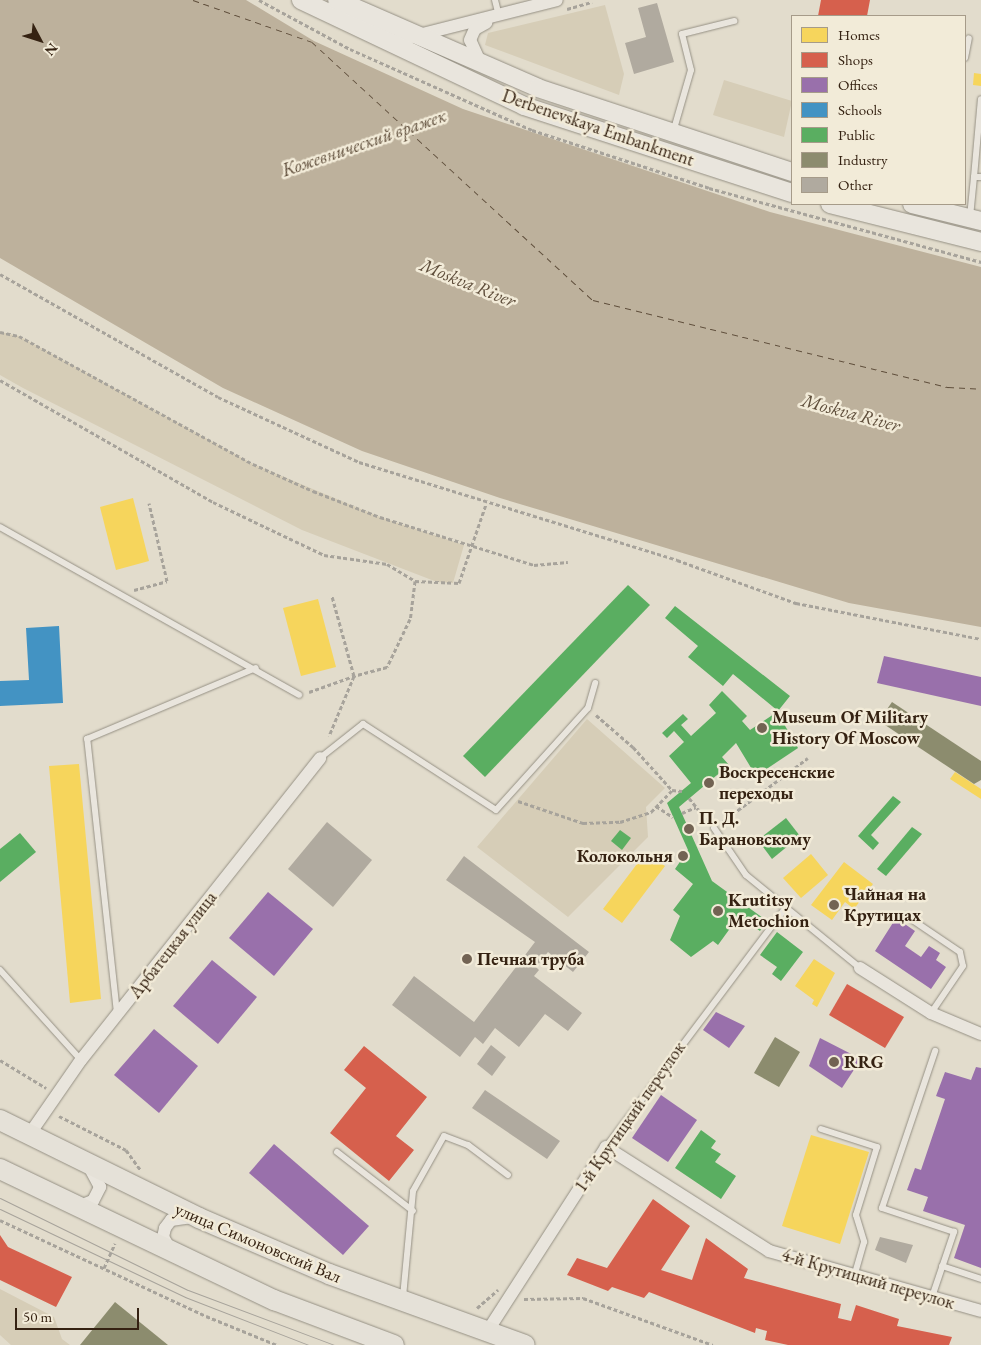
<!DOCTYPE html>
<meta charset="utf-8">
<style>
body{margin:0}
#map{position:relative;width:981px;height:1345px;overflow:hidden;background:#e2dccc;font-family:"EB Garamond",serif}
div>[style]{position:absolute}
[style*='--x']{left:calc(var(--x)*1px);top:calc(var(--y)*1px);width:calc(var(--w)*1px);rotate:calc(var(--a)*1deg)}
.green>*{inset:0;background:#d6cdb7}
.water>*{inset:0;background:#bdb19c}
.homes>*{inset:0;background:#f6d55c}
.shops>*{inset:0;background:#d6604d}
.offices>*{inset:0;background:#9970ab}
.schools>*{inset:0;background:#4393c3}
.public>*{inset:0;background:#5aae61}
.industry>*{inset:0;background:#8c8c6e}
.ferry>*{height:1px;margin-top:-0.5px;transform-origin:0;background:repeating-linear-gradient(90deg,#5f4e3b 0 6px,transparent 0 11px)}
.building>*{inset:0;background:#b0aa9f}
.path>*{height:3px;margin-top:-1.5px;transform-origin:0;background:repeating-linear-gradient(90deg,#a7a39b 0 4px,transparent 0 6.5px)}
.roads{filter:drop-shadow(0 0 1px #959084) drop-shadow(0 0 1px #959084)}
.service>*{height:6px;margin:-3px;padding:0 3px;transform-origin:3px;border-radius:3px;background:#e9e5dd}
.minor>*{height:12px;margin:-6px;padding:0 6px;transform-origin:6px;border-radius:6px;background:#e9e5dd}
.secondary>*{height:18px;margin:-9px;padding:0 9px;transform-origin:9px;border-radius:9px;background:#e9e5dd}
.primary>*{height:20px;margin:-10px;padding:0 10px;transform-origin:10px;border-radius:10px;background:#e5e1d8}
.tram>*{height:1px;margin:-0.5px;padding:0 0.5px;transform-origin:0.5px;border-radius:0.5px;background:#a7a39b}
.dots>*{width:14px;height:14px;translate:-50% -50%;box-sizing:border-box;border:2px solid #f2ebd8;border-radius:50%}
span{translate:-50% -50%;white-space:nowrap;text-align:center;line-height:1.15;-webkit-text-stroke:5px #f2ebd8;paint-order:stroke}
.street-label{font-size:18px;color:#352212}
.poi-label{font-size:18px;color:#352212;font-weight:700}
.left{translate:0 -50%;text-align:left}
.right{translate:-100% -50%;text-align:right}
.water-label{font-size:19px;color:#5f4e3b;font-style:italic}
.legend{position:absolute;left:791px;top:15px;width:175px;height:190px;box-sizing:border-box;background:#f2ebd8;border:1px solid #a69b89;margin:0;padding:6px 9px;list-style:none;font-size:15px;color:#352212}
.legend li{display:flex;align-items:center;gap:10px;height:25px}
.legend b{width:25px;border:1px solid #a69b89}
.north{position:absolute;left:15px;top:15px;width:50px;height:50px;-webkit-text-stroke:4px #f2ebd8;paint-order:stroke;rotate:130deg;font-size:14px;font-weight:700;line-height:20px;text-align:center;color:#352212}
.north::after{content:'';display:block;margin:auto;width:18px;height:22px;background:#352212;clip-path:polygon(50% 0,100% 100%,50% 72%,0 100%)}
.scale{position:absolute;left:15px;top:1308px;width:124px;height:22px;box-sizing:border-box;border:2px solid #352212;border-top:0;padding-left:6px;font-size:15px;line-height:18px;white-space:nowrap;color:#352212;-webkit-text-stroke:4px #f2ebd8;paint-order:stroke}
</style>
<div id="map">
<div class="green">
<div style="clip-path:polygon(605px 5px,624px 74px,619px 95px,485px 45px,488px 33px)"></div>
<div style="clip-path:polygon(724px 80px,792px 101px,784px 137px,713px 115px)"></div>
<div style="clip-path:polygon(0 332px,19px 336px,253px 464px,380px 517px,464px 545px,453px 583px,437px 582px,302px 530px,23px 388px,0 375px)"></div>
<div style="clip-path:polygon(587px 719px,665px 788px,646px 807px,648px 837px,568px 917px,477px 847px)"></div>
<div style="clip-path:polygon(0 1289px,54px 1317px,62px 1339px,70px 1345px,11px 1345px,0 1335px)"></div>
</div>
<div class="water">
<div style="clip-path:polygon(0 0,246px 0,314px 41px,463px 109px,770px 212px,981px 267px,981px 627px,849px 603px,500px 498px,362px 451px,223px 388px,0 258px)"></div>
</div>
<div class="homes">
<div style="clip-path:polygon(974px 73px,981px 74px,981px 86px,973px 85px)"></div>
<div style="clip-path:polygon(133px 498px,149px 561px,116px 570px,100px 507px)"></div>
<div style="clip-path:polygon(318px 599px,336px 667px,301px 676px,283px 608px)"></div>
<div style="clip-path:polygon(79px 764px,101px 999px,70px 1003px,49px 766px)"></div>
<div style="clip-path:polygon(955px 772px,981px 789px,981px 799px,950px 779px)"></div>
<div style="clip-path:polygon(646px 852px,665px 866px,622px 923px,603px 909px)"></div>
<div style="clip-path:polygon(811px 854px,828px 875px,801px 898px,783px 878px)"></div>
<div style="clip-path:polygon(844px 862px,873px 884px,854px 909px,845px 902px,832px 920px,811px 905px)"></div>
<div style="clip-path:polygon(814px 959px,835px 973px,817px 1007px,812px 1004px,814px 1000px,795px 986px)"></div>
<div style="clip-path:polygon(811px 1135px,869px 1152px,840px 1244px,782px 1226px)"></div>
</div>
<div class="shops">
<div style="clip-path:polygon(821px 0,870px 0,867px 16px,818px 16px)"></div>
<div style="clip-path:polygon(847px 984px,904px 1017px,885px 1048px,829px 1015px)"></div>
<div style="clip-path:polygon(364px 1046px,427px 1097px,396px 1136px,414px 1150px,389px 1181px,330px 1133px,366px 1088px,344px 1070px)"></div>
<div style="clip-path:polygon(653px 1199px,690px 1226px,661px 1270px,692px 1280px,706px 1238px,748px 1269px,744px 1278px,841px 1304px,838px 1318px,851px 1321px,856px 1305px,899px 1319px,897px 1326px,952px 1337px,949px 1345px,788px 1345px,765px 1340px,767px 1331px,756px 1328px,755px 1333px,649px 1292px,644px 1298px,612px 1287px,608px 1291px,567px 1275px,577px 1258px,607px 1268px)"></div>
<div style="clip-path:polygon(0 1235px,8px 1247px,72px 1277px,56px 1307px,0 1280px)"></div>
</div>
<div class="offices">
<div style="clip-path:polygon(884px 656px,981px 677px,981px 706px,877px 683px)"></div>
<div style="clip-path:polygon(268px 892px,313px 929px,274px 976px,229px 938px)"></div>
<div style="clip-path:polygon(896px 918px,915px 931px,905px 946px,921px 957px,929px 946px,940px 953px,936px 960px,946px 967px,931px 989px,875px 951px)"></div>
<div style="clip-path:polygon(212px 960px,257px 997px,218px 1044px,173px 1006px)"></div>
<div style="clip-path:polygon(716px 1012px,745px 1026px,729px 1048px,703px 1030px)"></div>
<div style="clip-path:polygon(154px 1029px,198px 1066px,159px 1113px,114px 1075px)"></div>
<div style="clip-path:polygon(820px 1038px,861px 1059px,842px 1088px,809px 1066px)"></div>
<div style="clip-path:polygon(976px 1067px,981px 1068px,981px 1268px,954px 1258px,965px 1225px,923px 1211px,928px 1197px,907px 1190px,915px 1168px,921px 1170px,945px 1099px,936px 1096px,945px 1072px,971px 1080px)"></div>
<div style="clip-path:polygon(661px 1095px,697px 1120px,668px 1162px,632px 1138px)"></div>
<div style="clip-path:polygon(274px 1144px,369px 1226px,343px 1255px,249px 1173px)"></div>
</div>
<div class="schools">
<div style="clip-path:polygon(59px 626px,63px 703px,0 706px,0 681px,29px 680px,26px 628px)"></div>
</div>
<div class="public">
<div style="clip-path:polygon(628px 585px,650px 605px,485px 777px,463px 756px)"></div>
<div style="clip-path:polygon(675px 606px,790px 696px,778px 711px,733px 674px,723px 686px,688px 657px,698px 646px,665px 618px)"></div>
<div style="clip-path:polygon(722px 691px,747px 716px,742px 721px,750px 730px,777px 712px,798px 748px,756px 776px,736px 743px,722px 757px,729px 765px,679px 807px,712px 881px,767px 921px,760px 931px,739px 916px,718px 945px,713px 941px,691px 957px,670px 940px,680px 916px,673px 910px,693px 884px,675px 869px,688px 850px,667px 803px,691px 783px,669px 756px,684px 742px,674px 731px,667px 738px,662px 733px,683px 714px,688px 719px,681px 725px,691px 736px,716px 713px,709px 705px)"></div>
<div style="clip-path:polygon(893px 796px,901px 802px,871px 835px,879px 843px,873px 850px,858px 836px)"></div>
<div style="clip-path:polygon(786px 818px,800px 836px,772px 859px,758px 840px)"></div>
<div style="clip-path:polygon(912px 827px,922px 834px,886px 876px,877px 869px)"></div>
<div style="clip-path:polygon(620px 830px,631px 838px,622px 850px,611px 841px)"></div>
<div style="clip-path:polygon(20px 833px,36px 852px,0 882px,0 849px)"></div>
<div style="clip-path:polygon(777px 932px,803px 952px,781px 981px,772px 974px,777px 967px,760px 955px)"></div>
<div style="clip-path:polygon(701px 1130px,716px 1141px,711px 1148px,721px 1154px,715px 1162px,736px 1176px,721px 1199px,675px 1168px)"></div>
</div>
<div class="industry">
<div style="clip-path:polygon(892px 702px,981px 761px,981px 780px,974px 784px,879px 721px)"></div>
<div style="clip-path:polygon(775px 1037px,800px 1052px,779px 1087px,754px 1073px)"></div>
<div style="clip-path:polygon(115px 1302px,168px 1345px,80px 1345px)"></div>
</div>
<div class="ferry">
<div style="--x:193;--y:0;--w:126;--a:19.4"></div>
<div style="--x:312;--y:42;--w:381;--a:42.6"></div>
<div style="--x:593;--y:300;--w:366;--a:13.8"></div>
<div style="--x:948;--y:387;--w:33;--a:3"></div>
</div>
<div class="building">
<div style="clip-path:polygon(657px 3px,674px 62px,634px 74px,625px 43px,646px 37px,638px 8px)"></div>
<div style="clip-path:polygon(327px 822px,372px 860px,333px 907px,288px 869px)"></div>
<div style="clip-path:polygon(464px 856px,589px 952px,573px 972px,548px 952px,536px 967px,539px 970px,534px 976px,582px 1013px,568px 1031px,545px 1014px,519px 1047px,495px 1028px,483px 1044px,475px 1037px,460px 1057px,392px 1005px,414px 976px,474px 1022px,535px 942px,446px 880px)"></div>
<div style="clip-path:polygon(491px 1045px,506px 1057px,492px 1076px,477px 1064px)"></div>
<div style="clip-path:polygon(485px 1090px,560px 1141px,547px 1159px,472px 1108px)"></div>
<div style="clip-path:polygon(880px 1237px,913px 1245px,906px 1263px,875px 1250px)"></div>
</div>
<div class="path">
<div style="--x:259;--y:0;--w:103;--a:28.3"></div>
<div style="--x:350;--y:49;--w:199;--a:24"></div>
<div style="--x:532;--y:130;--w:186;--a:18.1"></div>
<div style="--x:709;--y:188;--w:282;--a:15.2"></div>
<div style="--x:567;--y:9;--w:26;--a:-16"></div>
<div style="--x:0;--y:274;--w:250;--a:29.4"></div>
<div style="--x:218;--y:397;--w:155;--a:24.7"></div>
<div style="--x:359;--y:462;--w:333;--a:17.1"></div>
<div style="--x:677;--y:560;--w:127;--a:19.9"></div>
<div style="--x:796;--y:603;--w:188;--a:11"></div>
<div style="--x:0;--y:332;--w:19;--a:12"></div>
<div style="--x:19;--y:336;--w:267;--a:28.7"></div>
<div style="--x:253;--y:464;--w:66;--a:24.2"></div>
<div style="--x:313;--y:491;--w:72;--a:21.2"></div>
<div style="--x:380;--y:517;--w:161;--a:17.3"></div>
<div style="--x:534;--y:565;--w:34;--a:-5"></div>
<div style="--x:0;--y:380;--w:245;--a:29.8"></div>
<div style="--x:213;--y:502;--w:123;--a:25.5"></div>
<div style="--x:324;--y:555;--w:64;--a:8.1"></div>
<div style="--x:387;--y:564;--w:33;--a:31"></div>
<div style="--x:415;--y:581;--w:38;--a:97"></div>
<div style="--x:410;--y:619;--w:53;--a:115.6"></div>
<div style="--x:387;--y:667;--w:34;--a:165"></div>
<div style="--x:354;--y:676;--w:65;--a:112.6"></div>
<div style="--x:415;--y:581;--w:44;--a:2.6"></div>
<div style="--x:459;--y:583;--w:83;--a:-71.1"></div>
<div style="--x:134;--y:590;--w:34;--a:-15"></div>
<div style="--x:167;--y:581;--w:80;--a:-103"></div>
<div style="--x:309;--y:692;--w:48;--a:-19.6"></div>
<div style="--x:354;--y:676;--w:83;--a:-105.4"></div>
<div style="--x:596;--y:715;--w:49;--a:40.9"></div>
<div style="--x:633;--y:747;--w:58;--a:47.8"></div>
<div style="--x:672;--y:790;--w:10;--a:6"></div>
<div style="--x:689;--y:798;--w:28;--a:51"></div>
<div style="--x:518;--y:801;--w:69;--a:18.7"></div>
<div style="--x:583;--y:823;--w:37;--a:-2"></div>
<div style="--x:620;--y:822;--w:33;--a:-18"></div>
<div style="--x:651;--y:812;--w:30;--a:-46"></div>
<div style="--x:656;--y:806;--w:20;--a:33"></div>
<div style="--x:682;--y:813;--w:15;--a:-23"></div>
<div style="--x:722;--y:822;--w:107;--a:-36.7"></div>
<div style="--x:0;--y:1060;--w:54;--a:31.3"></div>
<div style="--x:59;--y:1116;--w:75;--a:26.9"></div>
<div style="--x:126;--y:1150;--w:24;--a:54"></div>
<div style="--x:0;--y:1220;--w:227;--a:25"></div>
<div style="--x:206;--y:1316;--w:77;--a:22.2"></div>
<div style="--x:104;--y:1268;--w:27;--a:-66"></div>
<div style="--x:524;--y:1299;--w:59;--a:-1"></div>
<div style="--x:583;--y:1298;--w:138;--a:19.9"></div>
<div style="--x:477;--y:1308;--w:28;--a:-41"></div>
</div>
<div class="roads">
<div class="service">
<div style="--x:495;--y:0;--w:16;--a:76"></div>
<div style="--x:965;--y:58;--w:20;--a:-79"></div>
<div style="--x:674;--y:129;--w:61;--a:-73.9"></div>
<div style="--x:691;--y:70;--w:37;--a:-104"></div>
<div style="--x:682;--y:34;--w:54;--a:-14"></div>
<div style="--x:974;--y:177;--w:78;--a:-84.9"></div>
<div style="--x:970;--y:217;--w:40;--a:-84.3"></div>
<div style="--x:974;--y:177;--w:7;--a:0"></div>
<div style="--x:0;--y:527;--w:343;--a:29.3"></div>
<div style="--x:320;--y:758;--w:55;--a:-38.3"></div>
<div style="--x:363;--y:724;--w:158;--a:32.9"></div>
<div style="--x:496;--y:810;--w:137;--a:-48"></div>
<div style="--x:588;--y:708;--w:26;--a:-74"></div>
<div style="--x:714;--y:828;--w:57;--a:55.8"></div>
<div style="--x:746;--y:875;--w:147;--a:39.2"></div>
<div style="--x:911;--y:919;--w:59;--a:34"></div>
<div style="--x:960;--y:952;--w:14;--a:78"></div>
<div style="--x:963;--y:966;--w:57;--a:124.2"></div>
<div style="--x:0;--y:970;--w:121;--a:48"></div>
<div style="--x:117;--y:1013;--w:276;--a:-96.2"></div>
<div style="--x:87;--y:739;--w:183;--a:-22.8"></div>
<div style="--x:821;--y:1129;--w:59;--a:17.8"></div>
<div style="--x:877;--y:1147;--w:71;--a:107.2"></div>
<div style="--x:856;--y:1215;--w:28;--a:73"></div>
<div style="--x:864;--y:1242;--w:35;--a:106"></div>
<div style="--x:606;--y:1147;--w:296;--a:-53.1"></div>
<div style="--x:337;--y:1152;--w:96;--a:37.8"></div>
<div style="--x:942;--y:1266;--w:41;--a:18.4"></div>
<div style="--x:403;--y:1297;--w:106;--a:-84.6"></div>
<div style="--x:413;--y:1191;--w:63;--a:-60.6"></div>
<div style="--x:444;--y:1136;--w:26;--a:21"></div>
<div style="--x:468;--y:1145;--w:50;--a:36.9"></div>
<div style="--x:932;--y:1297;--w:69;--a:-71.3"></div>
<div style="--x:954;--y:1232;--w:76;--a:-161.6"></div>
<div style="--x:882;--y:1208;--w:166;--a:-71.3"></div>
</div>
<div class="minor">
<div style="--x:387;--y:43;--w:175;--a:-14.2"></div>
<div style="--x:480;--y:62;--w:24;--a:-114"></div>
<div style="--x:470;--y:40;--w:12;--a:-66"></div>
<div style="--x:475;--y:29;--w:13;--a:-29"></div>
<div style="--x:860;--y:968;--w:84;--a:32.4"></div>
<div style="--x:931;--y:1013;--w:54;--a:22.8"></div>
<div style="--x:29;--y:1135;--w:91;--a:-55.3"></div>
<div style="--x:81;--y:1060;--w:385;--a:-51.6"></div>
<div style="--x:77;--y:1207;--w:17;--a:-21"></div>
<div style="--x:93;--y:1201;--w:16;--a:-63"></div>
<div style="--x:100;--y:1187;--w:24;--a:-118"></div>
<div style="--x:170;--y:1249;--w:14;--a:-120"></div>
<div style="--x:163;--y:1237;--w:9;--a:-77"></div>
<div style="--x:165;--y:1228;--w:10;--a:-53"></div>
<div style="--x:171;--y:1220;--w:21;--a:-8"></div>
<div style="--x:487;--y:1332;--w:220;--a:-57.2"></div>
<div style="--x:606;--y:1147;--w:193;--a:32.5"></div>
<div style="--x:769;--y:1251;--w:220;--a:15.8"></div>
</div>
<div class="secondary">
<div style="--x:301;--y:0;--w:247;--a:25.4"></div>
<div style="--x:524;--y:106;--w:282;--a:18"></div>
<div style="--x:337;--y:0;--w:219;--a:23.6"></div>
<div style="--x:538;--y:88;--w:268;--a:18.3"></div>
<div style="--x:830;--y:204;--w:156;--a:14.1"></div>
<div style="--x:912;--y:204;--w:71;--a:13.8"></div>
</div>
<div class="primary">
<div style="--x:0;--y:1120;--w:222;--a:26.2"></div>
<div style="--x:199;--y:1218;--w:142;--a:23.3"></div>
<div style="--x:329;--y:1274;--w:208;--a:19.9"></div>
<div style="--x:0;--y:1169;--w:304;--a:25.6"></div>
<div style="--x:274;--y:1300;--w:128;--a:20.6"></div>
</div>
</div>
<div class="tram">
<div style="--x:0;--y:1198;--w:209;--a:26.1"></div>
<div style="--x:188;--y:1290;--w:156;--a:20.6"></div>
<div style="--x:0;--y:1209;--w:205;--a:25.4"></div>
<div style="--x:185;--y:1297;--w:133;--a:21.2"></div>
</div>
<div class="dots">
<div style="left:762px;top:728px;background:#726353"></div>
<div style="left:709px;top:783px;background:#726353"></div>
<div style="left:689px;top:829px;background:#726353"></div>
<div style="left:683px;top:856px;background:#726353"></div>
<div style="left:834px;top:905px;background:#726353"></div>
<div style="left:718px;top:911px;background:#726353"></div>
<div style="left:467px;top:959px;background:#726353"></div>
<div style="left:834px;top:1062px;background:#726353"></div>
</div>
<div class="street-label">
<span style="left:598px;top:128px;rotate:19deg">Derbenevskaya Embankment</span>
<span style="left:173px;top:945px;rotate:-52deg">Арбатецкая улица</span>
<span style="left:630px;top:1117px;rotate:-55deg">1-й Крутицкий переулок</span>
<span style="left:258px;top:1243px;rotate:23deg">улица Симоновский Вал</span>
<span style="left:868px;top:1279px;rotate:16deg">4-й Крутицкий переулок</span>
</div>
<div class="poi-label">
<span class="left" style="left:772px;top:728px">Museum Of Military<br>History Of Moscow</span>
<span class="left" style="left:719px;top:783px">Воскресенские<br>переходы</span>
<span class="left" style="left:699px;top:829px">П. Д.<br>Барановскому</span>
<span class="right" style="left:673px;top:856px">Колокольня</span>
<span class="left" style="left:844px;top:905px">Чайная на<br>Крутицах</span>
<span class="left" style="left:728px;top:911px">Krutitsy<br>Metochion</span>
<span class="left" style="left:477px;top:959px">Печная труба</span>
<span class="left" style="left:844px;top:1062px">RRG</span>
</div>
<div class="water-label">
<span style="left:364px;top:143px;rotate:-19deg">Кожевнический вражек</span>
<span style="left:468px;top:283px;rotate:22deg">Moskva River</span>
<span style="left:851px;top:413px;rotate:15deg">Moskva River</span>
</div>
<ul class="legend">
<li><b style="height:14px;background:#f6d55c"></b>Homes</li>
<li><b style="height:14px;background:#d6604d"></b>Shops</li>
<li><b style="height:14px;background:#9970ab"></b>Offices</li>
<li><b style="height:14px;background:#4393c3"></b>Schools</li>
<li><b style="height:14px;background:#5aae61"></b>Public</li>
<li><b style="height:14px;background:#8c8c6e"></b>Industry</li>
<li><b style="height:14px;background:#b0aa9f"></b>Other</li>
</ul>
<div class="north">N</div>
<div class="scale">50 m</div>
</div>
